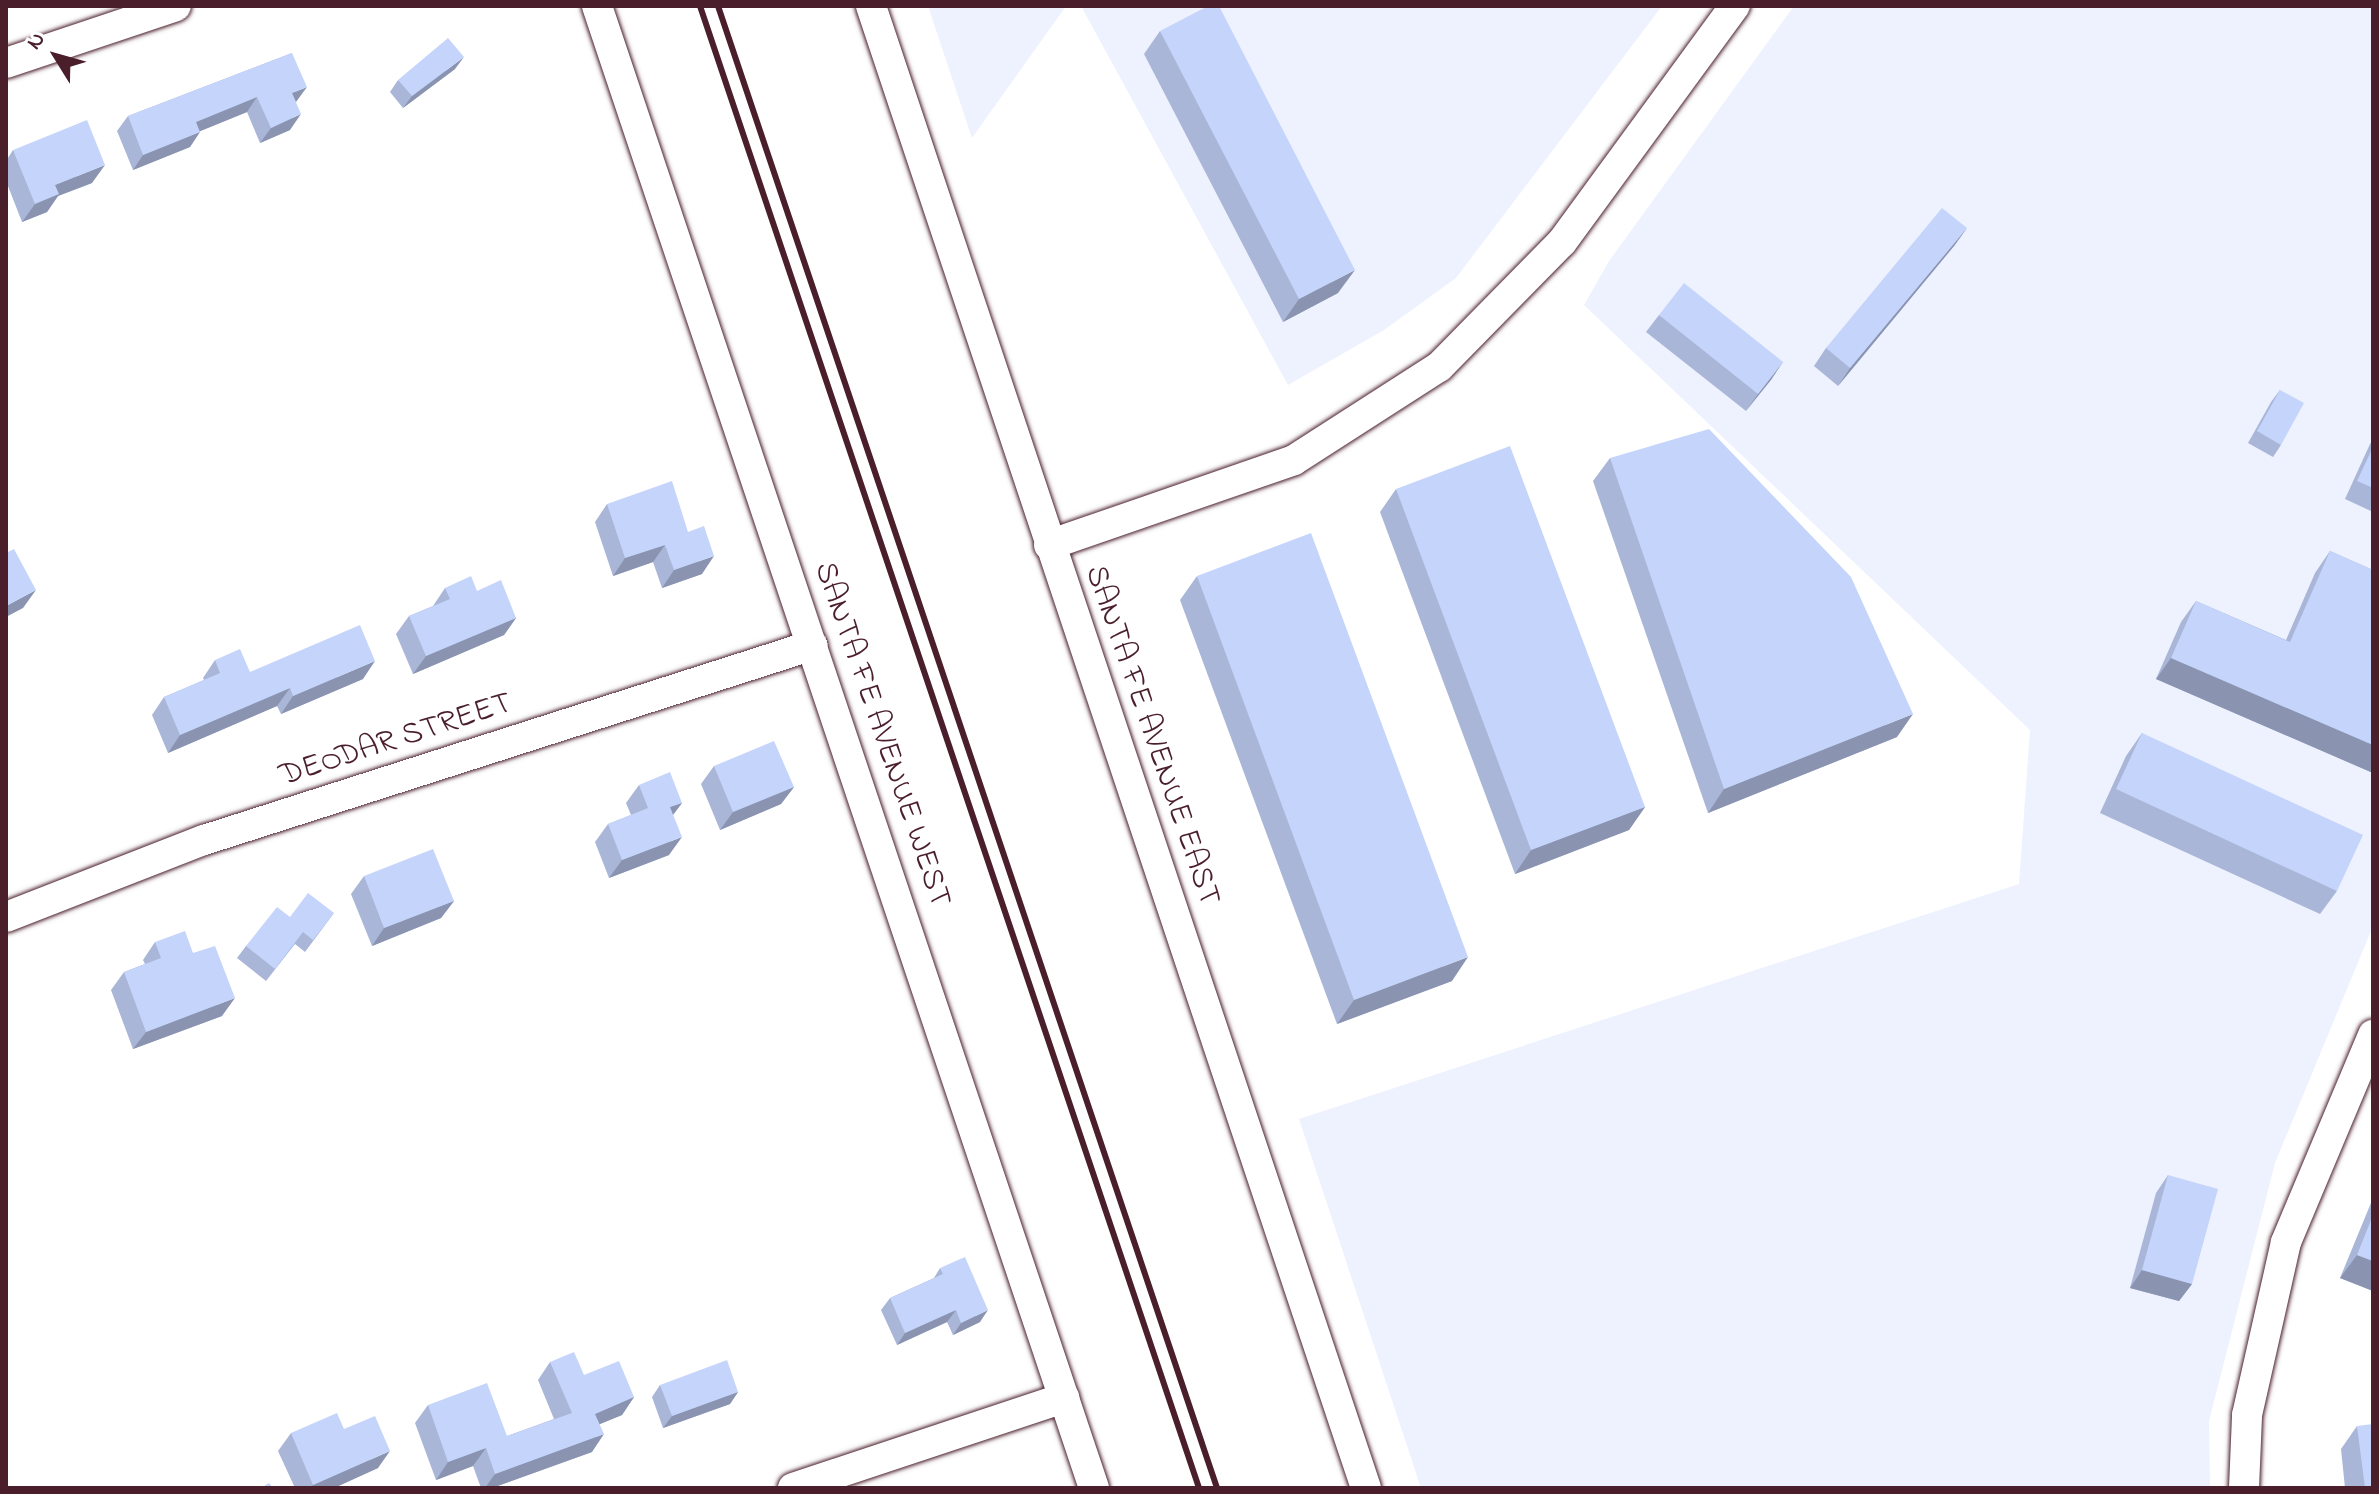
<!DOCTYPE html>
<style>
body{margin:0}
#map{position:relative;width:2379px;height:1494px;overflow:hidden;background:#fff;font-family:"Indie Flower",sans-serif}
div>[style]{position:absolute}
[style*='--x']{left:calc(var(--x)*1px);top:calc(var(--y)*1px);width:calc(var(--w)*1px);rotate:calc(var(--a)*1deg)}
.built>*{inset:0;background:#eef2fe}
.roads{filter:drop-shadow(0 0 2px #4a1f2b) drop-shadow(0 0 2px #4a1f2b)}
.minor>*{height:30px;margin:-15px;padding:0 15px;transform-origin:15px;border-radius:15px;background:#fff}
.rail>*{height:6px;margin:-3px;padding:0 3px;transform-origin:3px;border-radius:3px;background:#4a1f2b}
.wall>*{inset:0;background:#a9b6d8}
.shaded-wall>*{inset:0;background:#8a94b0}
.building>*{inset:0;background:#c5d4fb}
span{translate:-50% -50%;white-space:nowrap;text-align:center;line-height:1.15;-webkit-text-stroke:7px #fff;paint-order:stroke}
.street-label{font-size:32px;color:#4a1f2b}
.frame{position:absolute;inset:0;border:8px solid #4a1f2b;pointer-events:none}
.north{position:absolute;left:16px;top:16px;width:80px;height:80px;-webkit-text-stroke:6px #fff;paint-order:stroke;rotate:307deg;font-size:22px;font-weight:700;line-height:32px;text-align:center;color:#4a1f2b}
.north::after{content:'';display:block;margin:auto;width:28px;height:36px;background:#4a1f2b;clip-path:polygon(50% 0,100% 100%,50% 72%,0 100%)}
</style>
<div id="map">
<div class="built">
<div style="clip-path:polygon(928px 6px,1066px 6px,972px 138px)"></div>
<div style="clip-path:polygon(1081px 6px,1662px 6px,1456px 278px,1384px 330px,1288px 385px)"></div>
<div style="clip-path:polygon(1794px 6px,2373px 6px,2373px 926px,2275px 1163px,2209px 1421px,2210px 1488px,1421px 1488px,1299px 1119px,2019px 884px,2030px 730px,1584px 305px,1609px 261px)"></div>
</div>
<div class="roads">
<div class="minor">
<div style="--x:597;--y:6;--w:1563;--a:71.46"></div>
<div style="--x:871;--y:6;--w:1562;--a:71.53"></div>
<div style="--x:6;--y:63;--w:179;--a:-18.5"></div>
<div style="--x:1049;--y:545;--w:259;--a:-19.1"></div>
<div style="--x:1294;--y:460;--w:172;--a:-32.7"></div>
<div style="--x:1439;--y:367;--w:175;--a:-45.5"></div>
<div style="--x:1562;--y:242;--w:293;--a:-53.8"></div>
<div style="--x:6;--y:917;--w:212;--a:-21.3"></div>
<div style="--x:204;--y:840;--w:639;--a:-17.75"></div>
<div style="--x:793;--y:1488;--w:286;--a:-18.4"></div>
<div style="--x:2244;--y:1488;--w:73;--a:-87.6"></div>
<div style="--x:2247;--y:1415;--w:177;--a:-77.3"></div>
<div style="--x:2286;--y:1242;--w:225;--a:-67.2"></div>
</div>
</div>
<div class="rail">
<div style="--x:700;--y:6;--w:1564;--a:71.39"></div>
<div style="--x:718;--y:6;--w:1564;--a:71.39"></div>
</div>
<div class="wall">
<div style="clip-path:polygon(1160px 31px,1338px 293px,1283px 322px,1144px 54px)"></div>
<div style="clip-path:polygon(292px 53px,296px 102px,290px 130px,260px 143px,247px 112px,200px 131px,190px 147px,133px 170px,117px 131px,128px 116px)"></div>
<div style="clip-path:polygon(455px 69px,403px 108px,390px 92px,398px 80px)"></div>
<div style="clip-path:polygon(13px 150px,92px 183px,58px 196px,47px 212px,22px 222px,6px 181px,6px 161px)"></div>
<div style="clip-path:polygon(1967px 228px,1954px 246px,1838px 386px,1814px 366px,1826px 348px)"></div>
<div style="clip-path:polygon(1659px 315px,1783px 362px,1746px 411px,1646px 332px)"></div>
<div style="clip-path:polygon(2280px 390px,2281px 445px,2273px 457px,2248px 443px,2271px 402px)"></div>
<div style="clip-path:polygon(2373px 440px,2373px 512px,2345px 499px,2370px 444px)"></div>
<div style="clip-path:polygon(1610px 458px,1897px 737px,1708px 813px,1593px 481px)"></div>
<div style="clip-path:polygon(1396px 489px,1645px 807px,1629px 830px,1515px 874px,1380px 512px)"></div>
<div style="clip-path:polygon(607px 504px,688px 532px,702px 574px,662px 588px,653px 562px,613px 576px,595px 522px)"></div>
<div style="clip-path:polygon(2330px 551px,2373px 570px,2373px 773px,2156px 679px,2181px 622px,2196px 601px,2286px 640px,2315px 573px)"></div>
<div style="clip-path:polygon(1197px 576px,1452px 981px,1337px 1024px,1180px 600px)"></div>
<div style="clip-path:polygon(445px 588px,516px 618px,504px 635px,413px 674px,396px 634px,409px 616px,433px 606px)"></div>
<div style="clip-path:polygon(215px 660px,250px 672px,363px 679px,281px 714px,277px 706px,168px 753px,152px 715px,164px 697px,204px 680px,203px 678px)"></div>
<div style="clip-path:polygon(2142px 733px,2337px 891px,2320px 914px,2100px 813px,2126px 756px)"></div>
<div style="clip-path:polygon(714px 766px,794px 787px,781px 804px,720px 830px,701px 784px)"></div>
<div style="clip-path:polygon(639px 785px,682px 803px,673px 815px,669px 855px,609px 878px,595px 842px,608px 824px,631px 815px,626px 803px)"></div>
<div style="clip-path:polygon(364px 876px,454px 901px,441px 918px,372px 946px,351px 894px)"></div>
<div style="clip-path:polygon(334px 913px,305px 952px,295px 944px,266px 981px,237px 958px,246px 946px)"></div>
<div style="clip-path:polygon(155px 942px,193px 953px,222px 1016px,133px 1049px,111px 990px,124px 972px,145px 964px,143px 960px)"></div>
<div style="clip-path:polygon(2168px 1175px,2192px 1284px,2179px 1301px,2130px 1288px,2156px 1193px)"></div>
<div style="clip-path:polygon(2373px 1198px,2373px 1291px,2340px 1278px)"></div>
<div style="clip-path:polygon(940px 1268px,980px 1322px,953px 1335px,947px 1322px,897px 1345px,881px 1310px,890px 1298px,934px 1278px)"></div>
<div style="clip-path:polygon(550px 1362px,634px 1397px,622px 1415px,600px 1424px,592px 1452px,492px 1488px,481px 1488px,473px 1466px,436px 1480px,415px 1423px,428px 1405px,507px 1436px,554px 1419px,538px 1380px)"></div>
<div style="clip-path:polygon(660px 1385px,738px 1392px,730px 1404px,663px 1428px,652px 1397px)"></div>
<div style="clip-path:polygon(2357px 1426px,2373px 1488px,2345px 1488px,2341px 1449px)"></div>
<div style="clip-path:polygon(344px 1429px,378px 1468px,334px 1488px,295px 1488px,278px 1451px,291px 1433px)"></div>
</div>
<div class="shaded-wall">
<div style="clip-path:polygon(464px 57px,455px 69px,403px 108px,412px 96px)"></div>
<div style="clip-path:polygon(307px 87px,296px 102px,292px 93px)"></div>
<div style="clip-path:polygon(257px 97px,247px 112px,186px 137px,196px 122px)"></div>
<div style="clip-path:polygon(301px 114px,290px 130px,260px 143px,271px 128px)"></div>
<div style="clip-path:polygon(200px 132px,190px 147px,133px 170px,143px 155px)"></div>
<div style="clip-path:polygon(105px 165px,92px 183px,58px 196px,47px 212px,22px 222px,35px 204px,55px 185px)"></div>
<div style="clip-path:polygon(1967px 228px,1954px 246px,1838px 386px,1850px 368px)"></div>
<div style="clip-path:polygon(1355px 270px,1338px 293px,1283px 322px,1299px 299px)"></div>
<div style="clip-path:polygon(1783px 362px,1771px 380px,1746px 411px,1758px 394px)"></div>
<div style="clip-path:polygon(665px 545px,653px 562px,613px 576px,625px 558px)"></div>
<div style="clip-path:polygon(714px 556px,702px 574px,662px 588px,674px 570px)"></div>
<div style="clip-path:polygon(36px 590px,23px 608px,6px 617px,6px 606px)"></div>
<div style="clip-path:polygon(516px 618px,504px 635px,413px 674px,426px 656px)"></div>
<div style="clip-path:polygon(2171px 658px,2373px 745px,2373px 773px,2156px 679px)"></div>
<div style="clip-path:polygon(375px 661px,363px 679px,281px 714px,293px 696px)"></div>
<div style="clip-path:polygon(290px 688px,277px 706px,168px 753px,180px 735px)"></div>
<div style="clip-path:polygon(1913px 714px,1897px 737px,1708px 813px,1724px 789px)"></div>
<div style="clip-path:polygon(794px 787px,781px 804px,720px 830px,733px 812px)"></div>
<div style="clip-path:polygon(682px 803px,669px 820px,670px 807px)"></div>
<div style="clip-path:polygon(1645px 807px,1629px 830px,1515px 874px,1531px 850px)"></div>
<div style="clip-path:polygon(682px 837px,669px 855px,609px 878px,622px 860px)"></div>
<div style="clip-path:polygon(454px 901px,441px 918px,372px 946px,384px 928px)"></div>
<div style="clip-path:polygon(1468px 957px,1452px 981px,1337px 1024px,1354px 1000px)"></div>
<div style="clip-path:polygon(235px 998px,222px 1016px,133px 1049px,146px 1032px)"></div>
<div style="clip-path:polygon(2357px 1255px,2373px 1261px,2373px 1291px,2340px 1278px)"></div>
<div style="clip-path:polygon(2142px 1270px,2192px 1284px,2179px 1301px,2130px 1288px)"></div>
<div style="clip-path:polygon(956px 1310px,947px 1322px,897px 1345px,905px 1333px)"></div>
<div style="clip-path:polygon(988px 1310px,980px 1322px,953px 1335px,961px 1323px)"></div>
<div style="clip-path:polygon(738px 1392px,730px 1404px,663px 1428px,672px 1416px)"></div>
<div style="clip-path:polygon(634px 1397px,622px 1415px,583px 1431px,595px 1414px)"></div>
<div style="clip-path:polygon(604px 1434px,592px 1452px,492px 1488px,485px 1488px,495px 1474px)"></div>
<div style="clip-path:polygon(486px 1448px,473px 1466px,436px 1480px,448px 1462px)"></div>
<div style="clip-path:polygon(390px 1451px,378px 1468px,334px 1488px,311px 1488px,313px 1485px)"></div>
</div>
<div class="building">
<div style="clip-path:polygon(1208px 6px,1219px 6px,1355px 270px,1299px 299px,1160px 31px)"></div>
<div style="clip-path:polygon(448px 38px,464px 57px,412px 96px,398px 80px)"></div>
<div style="clip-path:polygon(292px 53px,307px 87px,292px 93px,301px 114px,271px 128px,257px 97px,196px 122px,200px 132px,143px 155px,128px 116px)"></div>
<div style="clip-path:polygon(87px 120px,105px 165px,55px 185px,59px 194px,35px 204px,13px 150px)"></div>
<div style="clip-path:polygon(1942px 208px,1967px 228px,1850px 368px,1826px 348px)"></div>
<div style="clip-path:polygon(1684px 283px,1783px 362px,1758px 394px,1659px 315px)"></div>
<div style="clip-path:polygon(2280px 390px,2304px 403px,2281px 445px,2257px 431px)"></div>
<div style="clip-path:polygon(1709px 429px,1851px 577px,1913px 714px,1724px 789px,1610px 458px)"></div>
<div style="clip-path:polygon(1510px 446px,1645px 807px,1531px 850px,1396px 489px)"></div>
<div style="clip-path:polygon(2373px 447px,2373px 488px,2357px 481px)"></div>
<div style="clip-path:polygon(672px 481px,688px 532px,704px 526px,714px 556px,674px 570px,665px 545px,625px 558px,607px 504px)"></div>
<div style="clip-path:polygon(1311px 533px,1468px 957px,1354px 1000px,1197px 576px)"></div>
<div style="clip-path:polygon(14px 549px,36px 590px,6px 606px,6px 553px)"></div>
<div style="clip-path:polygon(2330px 551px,2373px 570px,2373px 745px,2171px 658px,2196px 601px,2290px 642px)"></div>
<div style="clip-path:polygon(471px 576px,477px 591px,501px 580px,516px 618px,426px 656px,409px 616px,450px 599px,445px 588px)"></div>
<div style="clip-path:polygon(360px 625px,375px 661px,293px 696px,290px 688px,180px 735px,164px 697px,220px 673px,215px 660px,240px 649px,250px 672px)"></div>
<div style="clip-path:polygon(2142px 733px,2363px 835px,2337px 891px,2116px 789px)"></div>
<div style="clip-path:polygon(774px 741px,794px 787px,733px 812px,714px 766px)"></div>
<div style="clip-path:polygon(670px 772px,682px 803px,670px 807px,682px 837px,622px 860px,608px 824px,648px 808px,639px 785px)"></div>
<div style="clip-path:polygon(433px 849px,454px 901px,384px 928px,364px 876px)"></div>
<div style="clip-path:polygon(308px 893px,334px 913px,313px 940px,303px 932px,275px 969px,246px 946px,277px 907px,290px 917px)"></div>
<div style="clip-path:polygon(185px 931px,193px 953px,215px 946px,235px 998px,146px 1032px,124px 972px,161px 958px,155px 942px)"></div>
<div style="clip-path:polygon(2168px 1175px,2218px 1189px,2192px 1284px,2142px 1270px)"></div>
<div style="clip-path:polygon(2373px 1215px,2373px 1261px,2357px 1255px)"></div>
<div style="clip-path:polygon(965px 1257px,988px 1310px,961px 1323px,956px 1310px,905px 1333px,890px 1298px,943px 1274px,940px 1268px)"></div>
<div style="clip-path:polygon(574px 1352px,584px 1375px,619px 1361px,634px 1397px,595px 1414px,604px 1434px,495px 1474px,486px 1448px,448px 1462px,428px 1405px,487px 1383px,507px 1436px,572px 1413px,550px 1362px)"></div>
<div style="clip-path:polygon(727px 1360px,738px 1392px,672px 1416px,660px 1385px)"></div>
<div style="clip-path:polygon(337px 1413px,344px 1429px,375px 1416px,390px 1451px,313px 1485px,291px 1433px)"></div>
<div style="clip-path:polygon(2373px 1424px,2373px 1488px,2365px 1488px,2357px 1426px)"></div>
<div style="clip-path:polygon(269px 1483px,273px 1488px,261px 1488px)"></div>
</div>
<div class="street-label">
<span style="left:881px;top:735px;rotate:71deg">SANTA FE AVENUE WEST</span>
<span style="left:1151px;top:736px;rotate:71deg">SANTA FE AVENUE EAST</span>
<span style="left:396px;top:741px;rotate:-18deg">DEODAR STREET</span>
</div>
<div class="frame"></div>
<div class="north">N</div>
</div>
